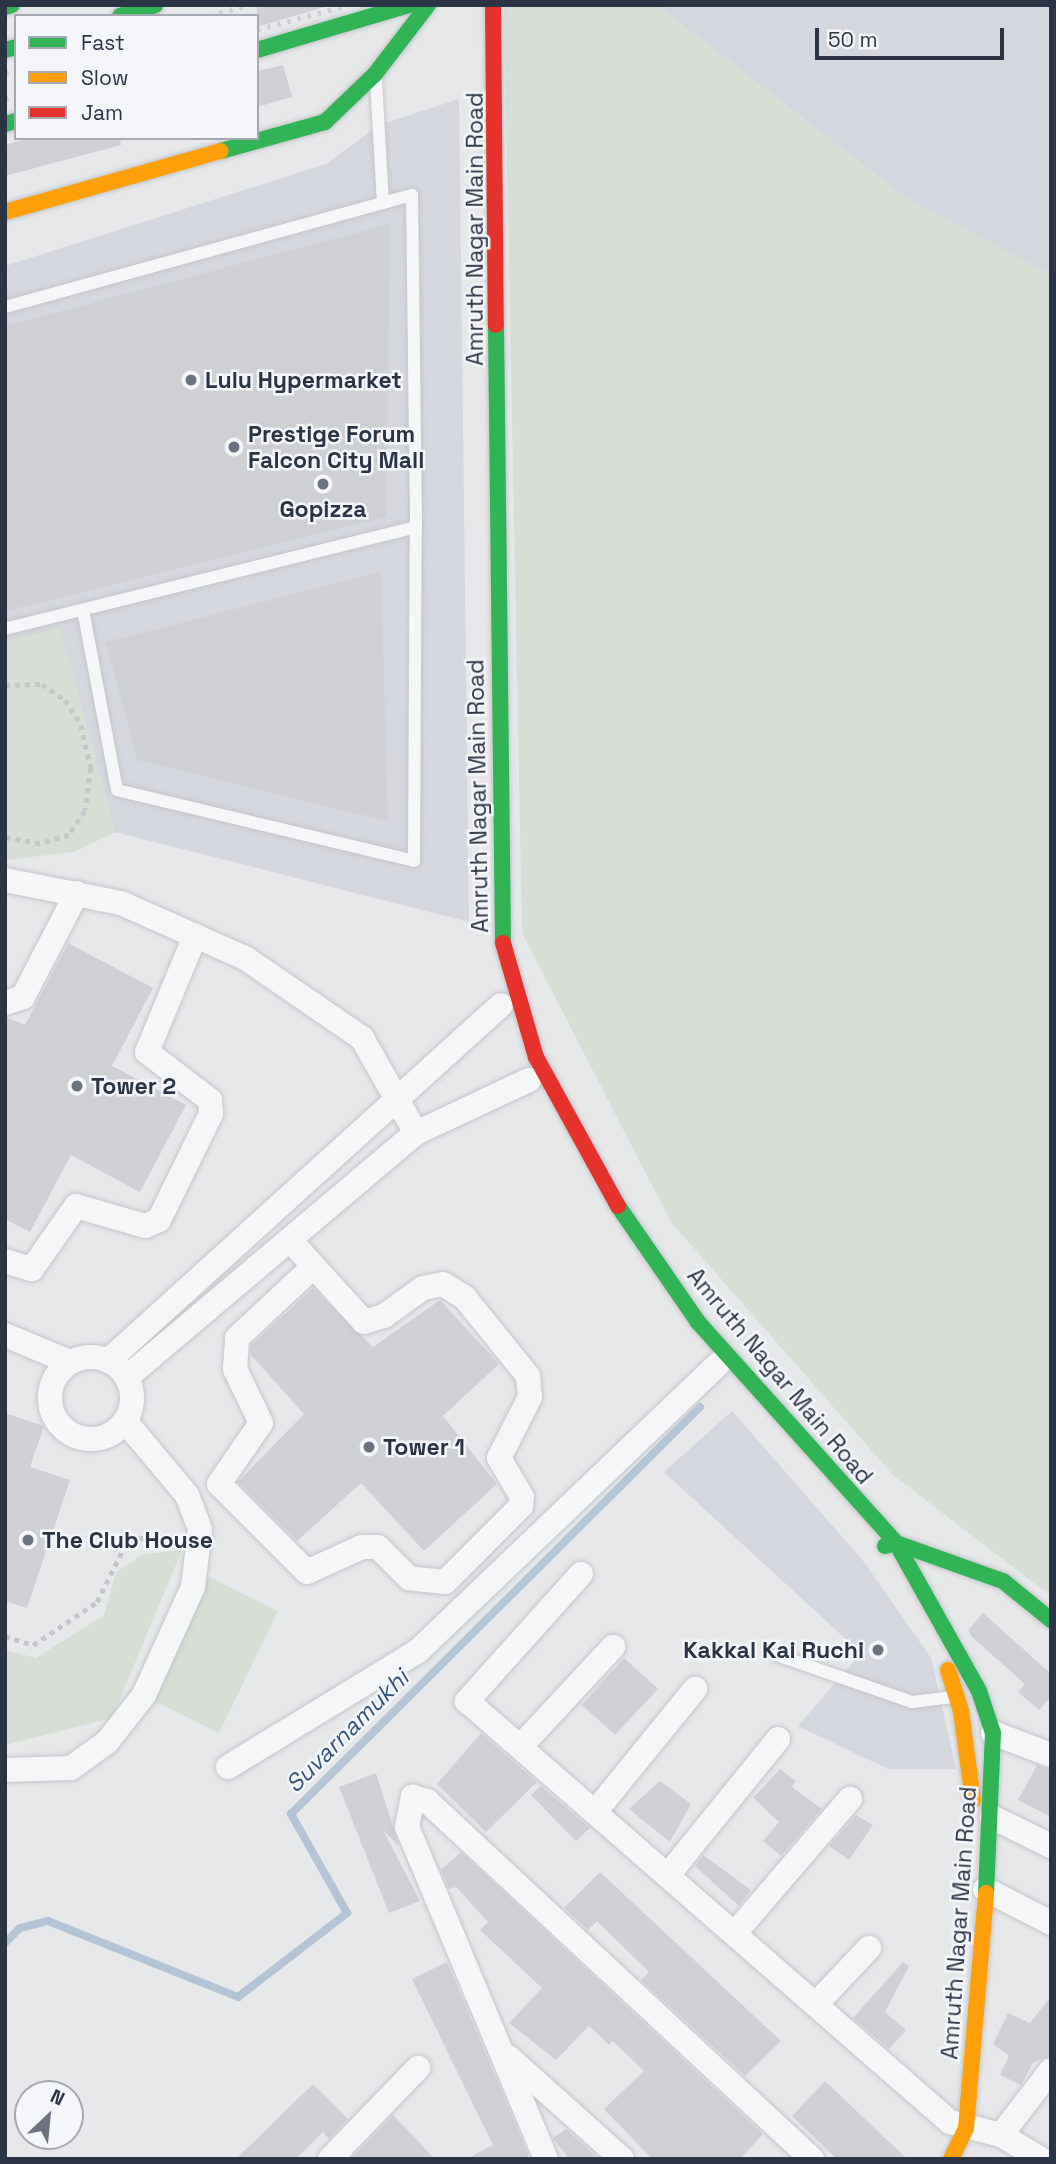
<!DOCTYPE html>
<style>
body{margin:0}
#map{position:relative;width:1056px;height:2164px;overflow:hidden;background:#e6e8ea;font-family:"Space Grotesk",sans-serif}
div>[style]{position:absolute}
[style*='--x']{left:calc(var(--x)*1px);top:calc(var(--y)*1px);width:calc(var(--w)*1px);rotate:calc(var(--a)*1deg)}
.built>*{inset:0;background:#d4d7dd}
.green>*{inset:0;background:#d6ded6}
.stream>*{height:8px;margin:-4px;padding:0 4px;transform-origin:4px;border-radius:4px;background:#b4c4d5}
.building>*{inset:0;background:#ced0d3}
.path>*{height:4.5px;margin-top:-2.25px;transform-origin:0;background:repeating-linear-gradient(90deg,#c5c6ca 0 5px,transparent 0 10px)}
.roads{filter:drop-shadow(0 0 2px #c4c6c8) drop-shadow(0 0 2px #c4c6c8)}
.lane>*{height:12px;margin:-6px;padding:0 6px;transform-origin:6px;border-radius:6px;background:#f5f6f7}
.street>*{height:24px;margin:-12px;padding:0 12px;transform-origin:12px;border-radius:12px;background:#f5f6f7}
.street>.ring{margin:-12px;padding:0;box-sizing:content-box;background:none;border:24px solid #f5f6f7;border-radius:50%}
.fast>*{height:16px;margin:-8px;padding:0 8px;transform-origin:8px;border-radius:8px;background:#30b455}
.slow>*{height:16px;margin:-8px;padding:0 8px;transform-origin:8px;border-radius:8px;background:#ff9f0a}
.jam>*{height:16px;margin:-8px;padding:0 8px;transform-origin:8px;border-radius:8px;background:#e5322d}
.rail>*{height:5px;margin-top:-2.5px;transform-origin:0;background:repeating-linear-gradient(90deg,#cecfd2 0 3.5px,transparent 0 10.5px)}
.dots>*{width:19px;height:19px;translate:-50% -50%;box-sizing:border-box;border:4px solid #f4f6f9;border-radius:50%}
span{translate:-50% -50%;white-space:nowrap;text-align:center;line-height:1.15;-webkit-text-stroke:5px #f4f6f9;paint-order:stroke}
.street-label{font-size:23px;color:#2b3445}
.poi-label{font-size:23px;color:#2b3445;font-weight:700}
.left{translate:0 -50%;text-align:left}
.right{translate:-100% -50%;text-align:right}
.water-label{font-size:24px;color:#34527a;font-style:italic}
.frame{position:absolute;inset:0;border:7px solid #2b3445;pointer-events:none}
.legend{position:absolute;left:14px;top:14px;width:245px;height:126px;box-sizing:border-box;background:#f4f6f9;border:2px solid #a4a8b1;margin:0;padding:9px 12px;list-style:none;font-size:21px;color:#2b3445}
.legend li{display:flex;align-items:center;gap:14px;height:35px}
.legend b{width:35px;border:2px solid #a4a8b1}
.north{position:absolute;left:14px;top:2080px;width:70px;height:70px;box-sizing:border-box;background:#f4f6f9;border:2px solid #a4a8b1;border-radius:50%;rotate:26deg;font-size:19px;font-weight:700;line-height:28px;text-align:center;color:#2b3445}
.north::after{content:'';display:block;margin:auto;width:24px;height:32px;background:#6c737f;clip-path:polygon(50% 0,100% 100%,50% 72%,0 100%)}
.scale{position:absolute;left:815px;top:28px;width:189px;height:32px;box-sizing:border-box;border:4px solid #2b3445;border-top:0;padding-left:9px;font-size:21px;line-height:24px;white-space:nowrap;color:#2b3445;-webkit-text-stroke:5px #f4f6f9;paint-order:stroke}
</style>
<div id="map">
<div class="built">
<div style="clip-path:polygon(657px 5px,1051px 5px,1051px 275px,906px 198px)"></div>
<div style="clip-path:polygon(459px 99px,469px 922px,115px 832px,60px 628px,5px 642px,5px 266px,326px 164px,379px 125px)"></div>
<div style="clip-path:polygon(732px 1411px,864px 1562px,931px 1658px,956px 1769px,888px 1769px,798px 1726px,861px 1653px,664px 1472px)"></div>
</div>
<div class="green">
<div style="clip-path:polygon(504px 5px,657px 5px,906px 198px,1051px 275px,1051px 1596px,893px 1475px,671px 1222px,522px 933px)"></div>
<div style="clip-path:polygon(60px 627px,115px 832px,74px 852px,5px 860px,5px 642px)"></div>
<div style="clip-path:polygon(182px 1550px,112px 1718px,5px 1745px,5px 1650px,36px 1658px,104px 1615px,116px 1572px,144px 1554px)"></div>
<div style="clip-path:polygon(209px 1577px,278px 1611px,219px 1733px,150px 1699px)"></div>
</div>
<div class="stream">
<div style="--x:5;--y:1943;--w:21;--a:-45"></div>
<div style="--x:20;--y:1928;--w:29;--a:-14"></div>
<div style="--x:48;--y:1921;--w:205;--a:21.8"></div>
<div style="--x:238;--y:1997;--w:138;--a:-37.6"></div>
<div style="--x:347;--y:1913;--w:114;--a:-119.5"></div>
<div style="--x:291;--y:1814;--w:577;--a:-44.86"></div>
</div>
<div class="building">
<div style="clip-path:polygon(257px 5px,331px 5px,257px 27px)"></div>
<div style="clip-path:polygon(283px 65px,292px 97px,257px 107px,257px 71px)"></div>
<div style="clip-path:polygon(29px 138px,120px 138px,121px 145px,5px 176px,5px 145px)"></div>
<div style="clip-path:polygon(390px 224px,386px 517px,5px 611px,5px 326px)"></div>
<div style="clip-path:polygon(381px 572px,388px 821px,137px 760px,106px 642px)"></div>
<div style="clip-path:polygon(68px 943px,153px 988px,112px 1066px,186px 1105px,140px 1192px,71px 1155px,30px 1232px,5px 1219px,5px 1017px,25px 1025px)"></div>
<div style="clip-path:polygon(313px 1288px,373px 1347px,440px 1300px,499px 1364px,443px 1416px,497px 1484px,424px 1551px,361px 1483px,297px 1541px,238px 1482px,304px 1414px,251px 1355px,251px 1345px)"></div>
<div style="clip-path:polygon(5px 1413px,44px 1426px,30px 1467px,70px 1480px,27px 1608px,5px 1601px)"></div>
<div style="clip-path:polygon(983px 1613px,1051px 1674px,1051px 1697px,1039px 1710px,1018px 1692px,1025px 1684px,971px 1636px,968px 1630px)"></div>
<div style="clip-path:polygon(624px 1658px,658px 1689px,615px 1735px,582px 1705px)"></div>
<div style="clip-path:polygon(481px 1733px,537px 1782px,486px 1832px,437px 1784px)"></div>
<div style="clip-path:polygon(1037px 1765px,1051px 1770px,1051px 1817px,1018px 1800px)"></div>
<div style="clip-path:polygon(780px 1769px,796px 1781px,792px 1787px,822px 1809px,781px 1856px,763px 1841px,779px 1822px,753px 1798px)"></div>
<div style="clip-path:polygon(376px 1773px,399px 1846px,383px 1830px,420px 1901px,389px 1913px,339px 1787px)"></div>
<div style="clip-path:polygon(660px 1781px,691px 1804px,670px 1842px,629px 1809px)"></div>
<div style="clip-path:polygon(541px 1786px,590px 1828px,576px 1841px,531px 1795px)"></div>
<div style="clip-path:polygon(856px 1815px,873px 1825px,849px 1860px,829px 1846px)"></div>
<div style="clip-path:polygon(461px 1852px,763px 2134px,740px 2159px,652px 2159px,604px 2109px,644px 2071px,613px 2041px,609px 2045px,589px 2026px,556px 2060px,509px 2023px,542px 1988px,480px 1930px,488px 1922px,456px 1887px,449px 1889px,441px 1870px)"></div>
<div style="clip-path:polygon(703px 1855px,751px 1890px,739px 1906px,695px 1866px)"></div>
<div style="clip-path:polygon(600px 1872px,781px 2041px,745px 2076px,641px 1980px,649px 1972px,597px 1921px,588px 1930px,564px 1908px)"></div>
<div style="clip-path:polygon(447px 1962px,529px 2156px,523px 2159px,466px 2159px,493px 2145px,412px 1979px)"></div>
<div style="clip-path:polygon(903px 1962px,909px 1966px,885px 2012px,906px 2030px,889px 2049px,853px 2018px)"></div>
<div style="clip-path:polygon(1051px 1996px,1051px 2055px,1033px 2063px,1021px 2085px,1000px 2075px,1009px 2056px,993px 2044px,1008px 2013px,1030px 2023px)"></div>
<div style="clip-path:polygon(825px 2081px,907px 2159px,837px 2159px,792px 2116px)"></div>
<div style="clip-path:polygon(313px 2084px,348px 2119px,329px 2139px,323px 2132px,296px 2159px,236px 2159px)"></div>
<div style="clip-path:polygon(393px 2115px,435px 2159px,351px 2159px)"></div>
<div style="clip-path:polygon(566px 2129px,599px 2159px,569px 2159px,553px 2138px)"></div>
</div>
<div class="path">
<div style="--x:5;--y:685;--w:37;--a:-2"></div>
<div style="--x:42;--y:684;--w:28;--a:35"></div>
<div style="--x:65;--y:700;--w:30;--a:57"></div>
<div style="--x:81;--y:725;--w:44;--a:76.9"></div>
<div style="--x:91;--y:768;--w:43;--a:97.9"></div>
<div style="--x:85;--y:811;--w:29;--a:124"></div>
<div style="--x:69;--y:835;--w:30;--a:163"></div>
<div style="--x:40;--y:844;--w:36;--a:-169"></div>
<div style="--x:5;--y:1636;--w:29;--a:18"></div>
<div style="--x:33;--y:1645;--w:77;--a:-33.9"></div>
<div style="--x:97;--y:1602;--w:70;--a:-63.8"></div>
<div style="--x:128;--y:1539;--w:46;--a:-3.7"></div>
</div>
<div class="roads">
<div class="lane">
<div style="--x:376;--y:81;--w:122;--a:86.7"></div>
<div style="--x:5;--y:307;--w:422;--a:-15.4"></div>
<div style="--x:412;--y:195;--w:332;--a:89.3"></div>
<div style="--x:416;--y:527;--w:423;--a:166.1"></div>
<div style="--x:83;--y:610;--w:183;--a:79.3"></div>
<div style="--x:117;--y:790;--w:305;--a:13.4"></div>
<div style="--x:414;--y:861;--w:334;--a:-89.7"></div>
<div style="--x:777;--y:1655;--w:143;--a:19.2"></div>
<div style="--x:912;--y:1702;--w:41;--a:-7"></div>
</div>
<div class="street">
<div style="--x:5;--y:880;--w:118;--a:11.2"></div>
<div style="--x:121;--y:903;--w:136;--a:23.9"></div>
<div style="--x:245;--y:958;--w:142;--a:34.4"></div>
<div style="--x:362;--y:1038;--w:109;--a:60.4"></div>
<div style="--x:5;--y:1003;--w:19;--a:-18"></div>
<div style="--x:23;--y:997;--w:117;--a:-62.6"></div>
<div style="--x:290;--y:1240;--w:110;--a:47.9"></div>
<div style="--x:364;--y:1322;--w:21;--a:-17"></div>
<div style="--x:384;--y:1316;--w:48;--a:-35.7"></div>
<div style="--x:423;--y:1288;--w:20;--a:-11"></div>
<div style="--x:443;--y:1284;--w:26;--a:32"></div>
<div style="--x:465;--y:1298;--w:100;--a:51.1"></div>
<div style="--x:528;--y:1376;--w:21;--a:85"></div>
<div style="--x:530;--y:1397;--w:68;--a:116.9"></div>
<div style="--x:499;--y:1458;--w:45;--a:59.5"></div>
<div style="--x:522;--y:1497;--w:9;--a:96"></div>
<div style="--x:521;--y:1506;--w:107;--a:135"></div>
<div style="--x:445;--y:1582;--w:36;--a:-174"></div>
<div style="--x:409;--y:1578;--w:44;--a:-135"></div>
<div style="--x:378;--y:1547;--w:16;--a:180"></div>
<div style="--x:362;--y:1547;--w:60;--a:155.6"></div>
<div style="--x:307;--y:1572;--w:124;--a:-135"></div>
<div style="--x:219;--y:1484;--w:74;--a:-55.5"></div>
<div style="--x:261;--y:1423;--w:60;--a:-115.7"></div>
<div style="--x:235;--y:1369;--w:31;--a:-86"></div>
<div style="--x:237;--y:1338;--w:104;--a:-43.1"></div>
<div style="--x:5;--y:1261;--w:28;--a:17"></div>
<div style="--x:32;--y:1269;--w:77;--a:-55.1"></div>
<div style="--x:76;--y:1206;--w:72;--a:16.2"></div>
<div style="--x:145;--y:1226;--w:15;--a:-23"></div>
<div style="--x:159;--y:1220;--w:118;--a:-63.9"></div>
<div style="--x:211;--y:1114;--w:14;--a:-94"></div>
<div style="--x:210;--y:1100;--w:79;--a:-142.7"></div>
<div style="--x:147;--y:1052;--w:126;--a:-67.5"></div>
<div style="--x:5;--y:1335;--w:70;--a:22.6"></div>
<div class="ring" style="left:50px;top:1357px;width:58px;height:58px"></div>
<div style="--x:108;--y:1361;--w:530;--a:-42.17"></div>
<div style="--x:127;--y:1377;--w:378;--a:-40.2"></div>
<div style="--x:416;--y:1133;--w:125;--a:-25.1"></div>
<div style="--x:581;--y:1574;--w:171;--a:131.9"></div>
<div style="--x:467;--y:1701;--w:641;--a:41.08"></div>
<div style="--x:950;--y:2122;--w:53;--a:14.3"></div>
<div style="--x:1001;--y:2135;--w:47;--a:31"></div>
<div style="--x:993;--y:1733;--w:62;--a:20.8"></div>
<div style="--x:520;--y:1747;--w:137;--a:-47.1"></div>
<div style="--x:228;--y:1767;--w:223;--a:-31.4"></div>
<div style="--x:418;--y:1651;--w:415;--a:-43.7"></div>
<div style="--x:5;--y:1770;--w:66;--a:-1.7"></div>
<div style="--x:71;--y:1768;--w:44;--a:-35.8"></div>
<div style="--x:107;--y:1742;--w:60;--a:-51.8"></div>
<div style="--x:144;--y:1695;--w:119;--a:-65.6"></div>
<div style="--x:193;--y:1587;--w:58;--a:-83.1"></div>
<div style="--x:200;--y:1529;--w:36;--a:-111"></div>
<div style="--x:187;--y:1495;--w:97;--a:-130"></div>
<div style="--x:595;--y:1812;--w:159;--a:-50.9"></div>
<div style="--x:992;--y:1817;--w:66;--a:26.2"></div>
<div style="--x:668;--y:1875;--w:175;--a:-51"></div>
<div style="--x:985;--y:1889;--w:74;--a:27.3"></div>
<div style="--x:735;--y:1933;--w:177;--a:-49.4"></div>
<div style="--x:817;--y:2003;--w:76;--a:-46.6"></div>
<div style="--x:507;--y:2056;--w:154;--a:41.8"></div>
<div style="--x:1001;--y:2135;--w:82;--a:-52.4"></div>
<div style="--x:330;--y:2159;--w:127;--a:-46"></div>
<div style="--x:546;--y:2159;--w:360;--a:-112.7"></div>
<div style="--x:407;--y:1827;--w:31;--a:-79"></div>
<div style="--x:413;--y:1797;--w:15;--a:16"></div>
<div style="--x:427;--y:1801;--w:526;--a:42.92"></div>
</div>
<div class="fast">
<div style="--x:5;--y:7;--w:7;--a:-16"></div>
<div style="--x:120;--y:16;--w:37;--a:-17"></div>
<div style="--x:5;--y:50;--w:11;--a:-15"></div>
<div style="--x:257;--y:50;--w:159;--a:-16.5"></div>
<div style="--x:5;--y:124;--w:11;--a:-15"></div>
<div style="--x:221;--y:151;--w:108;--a:-15.6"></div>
<div style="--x:325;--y:122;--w:69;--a:-43.8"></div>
<div style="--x:375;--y:74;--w:87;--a:-52.5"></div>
<div style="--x:496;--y:325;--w:618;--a:89.35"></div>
<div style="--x:618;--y:1206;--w:141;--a:55.4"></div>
<div style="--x:698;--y:1322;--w:297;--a:48.1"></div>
<div style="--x:896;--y:1543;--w:170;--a:60.7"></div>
<div style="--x:979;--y:1691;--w:44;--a:71.6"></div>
<div style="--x:993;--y:1733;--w:160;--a:92.5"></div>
<div style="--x:885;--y:1546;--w:11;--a:-15"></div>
<div style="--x:896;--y:1543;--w:114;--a:19.6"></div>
<div style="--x:1003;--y:1581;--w:62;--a:39.1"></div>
</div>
<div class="slow">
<div style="--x:5;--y:212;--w:224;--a:-15.8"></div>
<div style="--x:948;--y:1670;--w:43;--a:72.4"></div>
<div style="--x:961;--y:1711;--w:90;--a:82.3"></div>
<div style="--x:951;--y:2159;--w:34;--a:-64"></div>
<div style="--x:966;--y:2128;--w:236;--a:-85.1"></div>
</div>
<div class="jam">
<div style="--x:493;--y:5;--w:320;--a:89.5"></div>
<div style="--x:503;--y:943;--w:119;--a:73.9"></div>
<div style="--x:536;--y:1057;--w:170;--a:61.2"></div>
</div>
</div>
<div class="rail">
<div style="--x:209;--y:16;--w:40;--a:-16"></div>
<div style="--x:257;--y:30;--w:93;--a:-15.5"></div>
<div style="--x:5;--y:73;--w:11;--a:-15"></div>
<div style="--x:5;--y:99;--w:11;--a:-15"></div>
</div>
<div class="dots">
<div style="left:191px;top:380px;background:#6c737f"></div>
<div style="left:234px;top:447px;background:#6c737f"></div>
<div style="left:323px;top:484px;background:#6c737f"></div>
<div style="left:77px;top:1086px;background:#6c737f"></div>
<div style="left:369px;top:1447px;background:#6c737f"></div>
<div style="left:28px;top:1540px;background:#6c737f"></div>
<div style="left:878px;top:1650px;background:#6c737f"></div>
</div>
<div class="street-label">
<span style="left:475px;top:229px;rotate:-90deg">Amruth Nagar Main Road</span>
<span style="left:478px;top:796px;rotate:-91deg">Amruth Nagar Main Road</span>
<span style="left:780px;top:1376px;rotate:50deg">Amruth Nagar Main Road</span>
<span style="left:959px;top:1923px;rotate:-86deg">Amruth Nagar Main Road</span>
</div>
<div class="poi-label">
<span class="left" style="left:205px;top:380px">Lulu Hypermarket</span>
<span class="left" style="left:248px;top:447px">Prestige Forum<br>Falcon City Mall</span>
<span style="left:323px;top:509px">Gopizza</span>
<span class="left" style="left:91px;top:1086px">Tower 2</span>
<span class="left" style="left:383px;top:1447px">Tower 1</span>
<span class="left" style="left:42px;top:1540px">The Club House</span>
<span class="right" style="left:864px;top:1650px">Kakkal Kai Ruchi</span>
</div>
<div class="water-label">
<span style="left:347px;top:1731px;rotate:-45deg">Suvarnamukhi</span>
</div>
<div class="frame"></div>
<ul class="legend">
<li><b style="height:9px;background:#30b455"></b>Fast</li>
<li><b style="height:9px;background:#ff9f0a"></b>Slow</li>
<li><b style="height:9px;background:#e5322d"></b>Jam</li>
</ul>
<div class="north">N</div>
<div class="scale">50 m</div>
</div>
